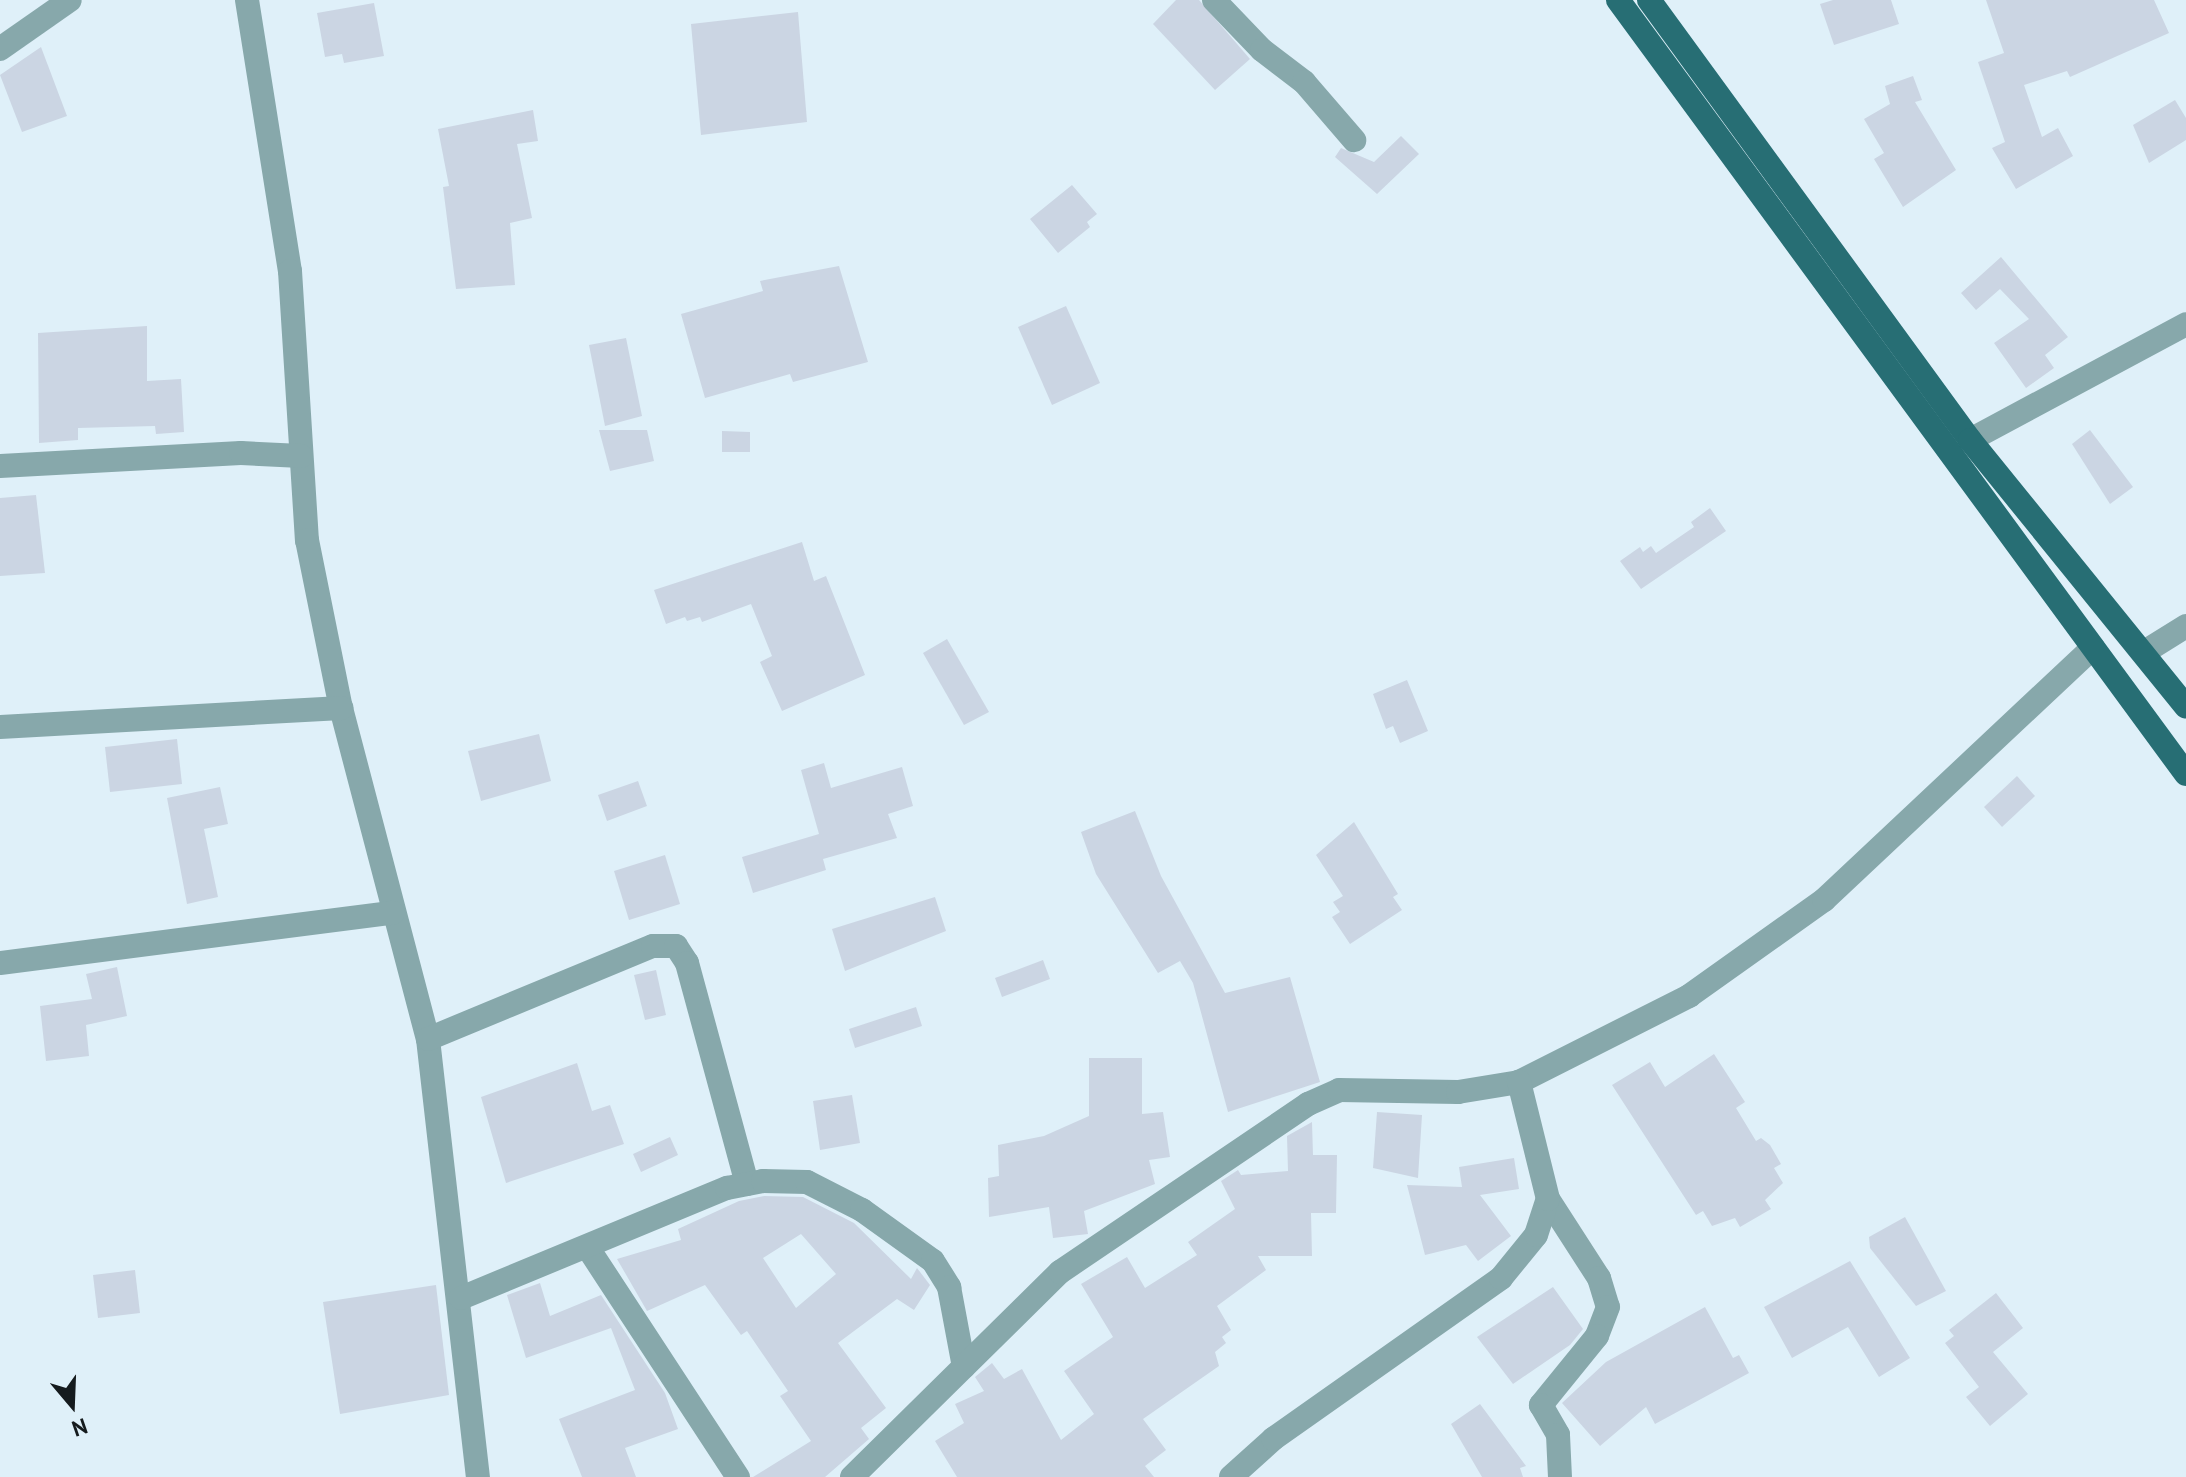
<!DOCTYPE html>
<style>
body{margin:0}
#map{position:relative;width:2186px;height:1477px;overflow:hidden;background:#dff0f9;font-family:"PT Sans",sans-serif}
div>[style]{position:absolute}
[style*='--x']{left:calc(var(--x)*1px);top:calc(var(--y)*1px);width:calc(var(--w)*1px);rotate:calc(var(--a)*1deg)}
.building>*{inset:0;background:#cbd5e3}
.street>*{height:24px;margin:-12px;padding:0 12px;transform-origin:12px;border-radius:12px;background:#87a8ab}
.primary>*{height:24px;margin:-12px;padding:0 12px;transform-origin:12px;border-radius:12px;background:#276e74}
span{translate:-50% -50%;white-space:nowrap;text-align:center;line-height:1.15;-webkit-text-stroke:8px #dff0f9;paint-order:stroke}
.north{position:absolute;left:32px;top:1365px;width:80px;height:80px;-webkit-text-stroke:6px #dff0f9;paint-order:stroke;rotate:161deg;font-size:22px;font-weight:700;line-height:32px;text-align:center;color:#151b1e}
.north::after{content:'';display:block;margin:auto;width:28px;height:36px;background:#151b1e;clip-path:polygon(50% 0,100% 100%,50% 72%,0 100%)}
</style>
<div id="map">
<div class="building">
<div style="clip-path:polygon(1176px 0,1199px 0,1250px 59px,1215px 90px,1153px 24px)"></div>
<div style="clip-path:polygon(1833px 0,1891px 0,1899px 24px,1834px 45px,1820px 4px)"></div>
<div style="clip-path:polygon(1986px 0,2154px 0,2169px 33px,2070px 77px,2067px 71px,2024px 85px,2042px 137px,2058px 128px,2073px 156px,2016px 189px,1992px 148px,2005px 142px,1978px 62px,2004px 53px)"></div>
<div style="clip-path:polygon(374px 3px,384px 56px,344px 63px,342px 54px,325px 57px,317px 13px)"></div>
<div style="clip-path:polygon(798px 12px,807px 122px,701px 135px,691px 24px)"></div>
<div style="clip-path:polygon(41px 47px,67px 116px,22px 132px,0 75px)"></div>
<div style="clip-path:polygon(1913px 76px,1922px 100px,1915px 102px,1956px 170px,1903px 207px,1874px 159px,1884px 153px,1864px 119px,1890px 104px,1885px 86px)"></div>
<div style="clip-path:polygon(2175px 100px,2186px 118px,2186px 140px,2149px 163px,2133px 125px)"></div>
<div style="clip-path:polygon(533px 110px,538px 141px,517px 144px,532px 218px,510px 223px,515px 285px,456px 289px,443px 187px,449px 186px,438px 129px)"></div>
<div style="clip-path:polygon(1401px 136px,1419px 154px,1377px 194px,1335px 157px,1341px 148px,1374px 162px)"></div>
<div style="clip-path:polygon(1072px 185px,1097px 214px,1087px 222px,1090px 227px,1058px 253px,1030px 219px)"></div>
<div style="clip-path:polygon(2001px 257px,2068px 337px,2045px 355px,2054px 368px,2026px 388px,1994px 343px,2029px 319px,2000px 289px,1976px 310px,1961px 293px)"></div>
<div style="clip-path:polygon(839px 266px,868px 362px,793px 382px,790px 374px,705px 398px,681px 314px,763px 291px,760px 281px)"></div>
<div style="clip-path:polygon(1066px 306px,1100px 383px,1052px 405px,1018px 327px)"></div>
<div style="clip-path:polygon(147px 326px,147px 381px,181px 379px,184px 432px,156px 434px,155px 426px,78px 428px,78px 440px,39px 443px,38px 333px)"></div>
<div style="clip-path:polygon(626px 338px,642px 416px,605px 426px,589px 345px)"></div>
<div style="clip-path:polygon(599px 430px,647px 430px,654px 461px,610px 471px)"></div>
<div style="clip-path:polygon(2090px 430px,2133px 487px,2110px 504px,2072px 444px)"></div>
<div style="clip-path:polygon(722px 431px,750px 432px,750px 452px,722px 452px)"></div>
<div style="clip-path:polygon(36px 495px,45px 573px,0 576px,0 498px)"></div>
<div style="clip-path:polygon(1710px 508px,1726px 531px,1641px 589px,1620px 561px,1640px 547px,1643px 552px,1651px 546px,1656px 553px,1694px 527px,1691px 522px)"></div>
<div style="clip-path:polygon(802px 542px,814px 581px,826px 576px,865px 675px,782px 711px,760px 662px,772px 656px,751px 604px,702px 622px,700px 617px,687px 621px,685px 617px,666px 624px,654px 590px)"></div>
<div style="clip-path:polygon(947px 639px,989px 712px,964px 725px,923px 653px)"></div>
<div style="clip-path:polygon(1407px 680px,1428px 731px,1400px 743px,1393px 726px,1386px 729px,1373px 694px)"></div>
<div style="clip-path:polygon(539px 734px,551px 781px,481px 801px,468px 751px)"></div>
<div style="clip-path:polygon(177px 739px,182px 784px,110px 792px,105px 747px)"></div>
<div style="clip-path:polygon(824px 763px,831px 788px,902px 767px,913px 806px,888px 814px,897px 838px,823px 859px,826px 870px,753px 893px,742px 857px,819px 834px,801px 770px)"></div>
<div style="clip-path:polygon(2017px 776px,2035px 796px,2002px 827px,1984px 807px)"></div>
<div style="clip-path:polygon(638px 781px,647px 806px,607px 821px,598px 795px)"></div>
<div style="clip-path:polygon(220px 787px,228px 824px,204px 829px,218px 897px,187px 904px,167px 798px)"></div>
<div style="clip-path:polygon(1135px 811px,1161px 876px,1225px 993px,1290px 977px,1320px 1082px,1228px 1112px,1193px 983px,1180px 961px,1158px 973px,1096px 874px,1081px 832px)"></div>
<div style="clip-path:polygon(1354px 822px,1398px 894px,1393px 897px,1402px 910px,1350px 944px,1332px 917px,1340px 912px,1333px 902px,1343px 896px,1316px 855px)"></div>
<div style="clip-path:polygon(665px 855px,680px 904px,629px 920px,614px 871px)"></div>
<div style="clip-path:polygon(935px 897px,946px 931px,845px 971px,832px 929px)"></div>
<div style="clip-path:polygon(1043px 960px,1050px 979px,1002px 997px,995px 978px)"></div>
<div style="clip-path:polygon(117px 967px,127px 1016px,86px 1025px,89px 1056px,46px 1061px,40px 1006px,92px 999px,86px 974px)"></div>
<div style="clip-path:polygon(656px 970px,666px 1015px,645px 1020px,634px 975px)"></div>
<div style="clip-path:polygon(916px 1007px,922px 1026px,855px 1048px,849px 1029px)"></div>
<div style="clip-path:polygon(1714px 1054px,1745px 1102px,1736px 1108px,1756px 1141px,1761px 1138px,1770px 1145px,1781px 1164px,1774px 1168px,1783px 1183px,1765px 1200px,1771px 1209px,1740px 1227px,1735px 1218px,1712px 1226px,1703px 1211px,1696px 1215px,1612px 1085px,1650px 1062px,1665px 1087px)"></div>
<div style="clip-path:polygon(1089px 1058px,1142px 1058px,1142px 1114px,1163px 1112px,1170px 1157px,1149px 1160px,1155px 1184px,1084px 1211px,1088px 1234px,1053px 1238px,1049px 1207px,989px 1217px,988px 1178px,999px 1176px,998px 1145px,1044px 1136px,1089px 1116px)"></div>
<div style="clip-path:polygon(577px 1063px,592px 1111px,610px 1105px,624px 1144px,506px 1183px,481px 1097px)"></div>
<div style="clip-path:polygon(852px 1095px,860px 1143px,820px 1150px,813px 1101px)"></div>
<div style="clip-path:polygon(1377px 1112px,1422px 1115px,1418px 1178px,1373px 1168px)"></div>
<div style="clip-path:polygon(1312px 1122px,1313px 1155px,1337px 1155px,1336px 1213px,1311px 1213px,1312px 1256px,1258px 1256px,1266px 1270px,1217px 1306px,1231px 1330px,1222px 1337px,1226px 1343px,1215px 1352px,1219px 1366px,1143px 1419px,1166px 1450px,1145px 1466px,1154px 1477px,957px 1477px,935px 1441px,964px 1423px,955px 1404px,984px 1391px,975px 1377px,992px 1363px,1004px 1379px,1022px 1369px,1061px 1440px,1094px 1414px,1064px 1371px,1113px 1337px,1081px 1284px,1127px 1257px,1145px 1288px,1197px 1255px,1188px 1242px,1235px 1209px,1221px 1181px,1238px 1170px,1241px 1175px,1288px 1171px,1287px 1136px)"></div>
<div style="clip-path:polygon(670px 1137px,678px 1155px,641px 1172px,633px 1154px)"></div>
<div style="clip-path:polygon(1514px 1158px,1519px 1189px,1480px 1195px,1511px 1236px,1478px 1261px,1466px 1245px,1425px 1255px,1407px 1185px,1462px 1187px,1459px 1167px)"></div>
<div style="clip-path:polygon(evenodd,764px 1196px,803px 1197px,854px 1223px,911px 1279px,917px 1268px,930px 1285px,914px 1310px,897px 1299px,838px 1343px,886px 1408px,861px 1428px,869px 1439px,825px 1477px,753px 1477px,811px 1441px,780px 1396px,788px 1391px,747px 1331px,741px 1335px,705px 1285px,647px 1311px,617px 1259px,681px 1240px,678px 1229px,739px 1201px,764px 1196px,801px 1234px,836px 1274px,796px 1308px,763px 1258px,801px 1234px)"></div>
<div style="clip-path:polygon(1905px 1217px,1946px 1291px,1916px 1306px,1870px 1248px,1869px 1237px)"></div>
<div style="clip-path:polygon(1850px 1261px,1910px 1358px,1879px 1377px,1848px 1327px,1792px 1358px,1764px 1307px)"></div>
<div style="clip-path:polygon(135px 1270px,140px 1313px,98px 1318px,93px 1275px)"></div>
<div style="clip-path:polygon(540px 1283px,550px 1316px,601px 1295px,665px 1393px,678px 1429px,625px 1448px,636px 1477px,582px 1477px,559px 1419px,635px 1390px,611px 1328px,526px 1358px,507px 1295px)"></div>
<div style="clip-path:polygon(436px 1285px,449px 1395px,340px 1414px,323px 1302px)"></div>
<div style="clip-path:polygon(1553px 1287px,1583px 1329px,1570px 1345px,1513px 1384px,1477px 1337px)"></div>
<div style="clip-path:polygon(1996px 1293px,2023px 1328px,1993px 1352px,2028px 1394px,1990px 1426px,1966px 1397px,1979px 1387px,1945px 1343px,1954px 1336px,1949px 1330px)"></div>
<div style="clip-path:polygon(1705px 1307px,1733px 1358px,1739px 1355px,1749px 1373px,1655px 1424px,1646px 1407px,1600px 1446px,1562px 1403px,1606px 1362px)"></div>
<div style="clip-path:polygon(1480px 1404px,1526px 1466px,1520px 1468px,1523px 1477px,1482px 1477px,1451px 1424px)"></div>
</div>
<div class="street">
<div style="--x:247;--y:0;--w:274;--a:81"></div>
<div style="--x:290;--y:271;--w:270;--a:86.4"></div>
<div style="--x:307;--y:540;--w:171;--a:78.6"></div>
<div style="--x:341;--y:708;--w:342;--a:75.3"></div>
<div style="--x:428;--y:1039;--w:441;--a:83.5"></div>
<div style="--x:1214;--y:0;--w:69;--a:46.2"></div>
<div style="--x:1262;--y:50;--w:53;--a:37.3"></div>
<div style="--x:1304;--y:82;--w:77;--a:49.2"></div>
<div style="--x:0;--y:49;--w:85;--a:-35"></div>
<div style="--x:1970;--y:440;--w:245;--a:-28.2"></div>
<div style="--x:0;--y:466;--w:241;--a:-3.1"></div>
<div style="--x:241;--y:453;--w:60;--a:2.9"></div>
<div style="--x:2146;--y:651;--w:47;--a:-32"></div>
<div style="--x:0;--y:727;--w:342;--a:-3.2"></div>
<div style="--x:0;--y:963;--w:396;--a:-7.3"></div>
<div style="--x:428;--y:1039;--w:243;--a:-22.5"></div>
<div style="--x:653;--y:946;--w:23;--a:0"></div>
<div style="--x:676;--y:946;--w:20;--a:57"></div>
<div style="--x:687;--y:963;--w:229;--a:74.8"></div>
<div style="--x:1548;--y:1199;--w:94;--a:57.2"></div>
<div style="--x:1599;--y:1278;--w:30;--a:73"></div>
<div style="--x:1608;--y:1307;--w:31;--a:111"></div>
<div style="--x:1597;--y:1336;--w:89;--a:129.1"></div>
<div style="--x:1541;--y:1405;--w:34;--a:60"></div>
<div style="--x:1558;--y:1435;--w:42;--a:87.3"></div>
<div style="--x:588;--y:1248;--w:274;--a:56.8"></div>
<div style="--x:461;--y:1298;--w:288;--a:-22.5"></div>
<div style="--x:727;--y:1188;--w:37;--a:-11"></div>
<div style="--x:763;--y:1181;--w:44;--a:1.3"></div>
<div style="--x:807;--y:1182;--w:62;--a:27"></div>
<div style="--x:862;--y:1210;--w:87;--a:35.7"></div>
<div style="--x:933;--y:1261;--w:31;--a:58"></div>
<div style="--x:949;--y:1287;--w:81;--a:79.4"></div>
<div style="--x:852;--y:1477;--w:292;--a:-44.6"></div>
<div style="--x:1060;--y:1272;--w:300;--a:-34.1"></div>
<div style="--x:1308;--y:1104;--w:34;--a:-24"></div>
<div style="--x:1339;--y:1090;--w:119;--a:1"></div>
<div style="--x:1458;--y:1092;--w:62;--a:-9.3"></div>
<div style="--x:1519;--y:1082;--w:191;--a:-26.8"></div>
<div style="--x:1689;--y:996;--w:166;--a:-35.4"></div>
<div style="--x:1824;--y:900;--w:369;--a:-43.2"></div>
<div style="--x:1231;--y:1477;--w:57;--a:-42.1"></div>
<div style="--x:1273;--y:1439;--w:279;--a:-35.2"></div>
<div style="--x:1501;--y:1278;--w:55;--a:-50.9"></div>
<div style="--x:1536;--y:1235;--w:38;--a:-72"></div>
<div style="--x:1548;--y:1199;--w:121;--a:-103.9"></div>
</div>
<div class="primary">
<div style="--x:1618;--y:0;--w:960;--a:53.73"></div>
<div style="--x:1649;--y:0;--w:545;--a:53.89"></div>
<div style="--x:1970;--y:440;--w:343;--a:51"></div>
</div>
<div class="north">N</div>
</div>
